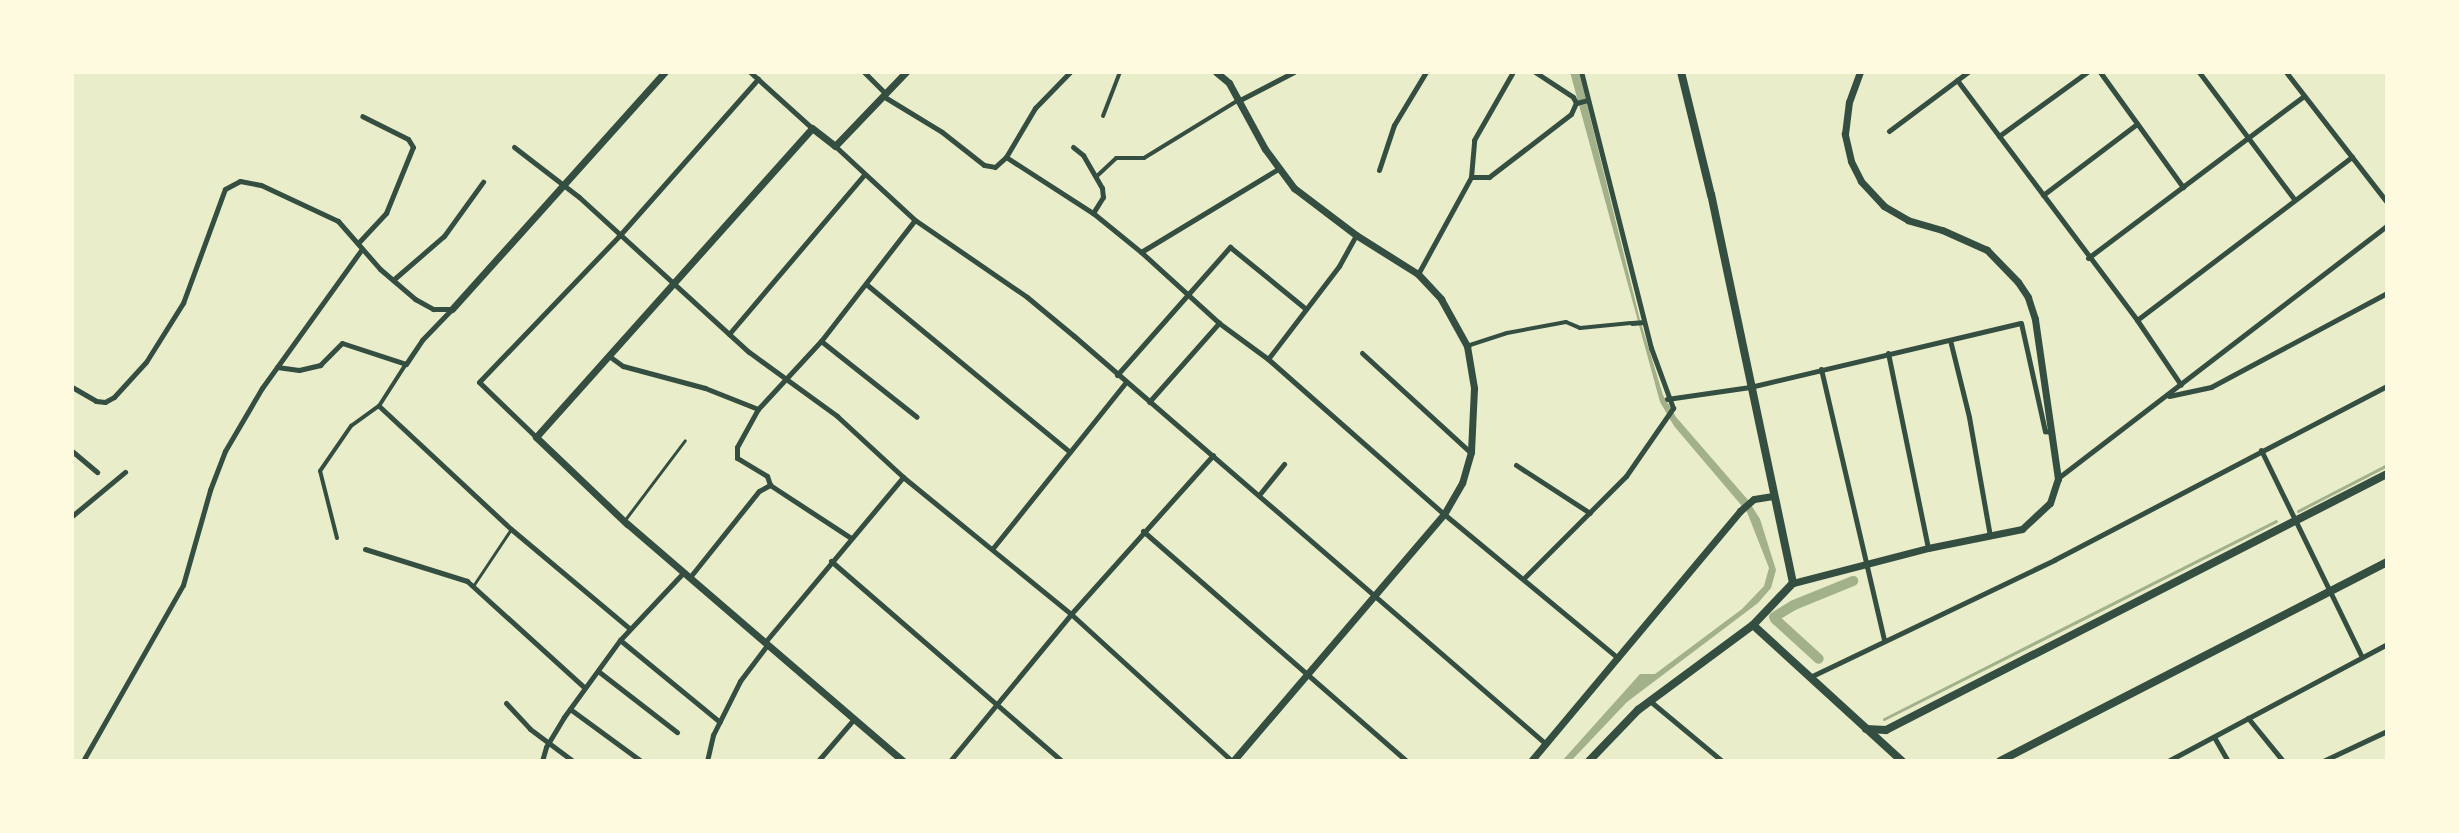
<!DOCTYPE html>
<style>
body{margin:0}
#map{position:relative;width:2459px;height:833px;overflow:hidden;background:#e9edc9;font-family:Manrope,sans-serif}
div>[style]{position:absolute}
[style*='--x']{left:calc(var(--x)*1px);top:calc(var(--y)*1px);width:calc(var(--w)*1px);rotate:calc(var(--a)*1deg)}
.water>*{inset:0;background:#a3b18a}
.stream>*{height:3px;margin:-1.5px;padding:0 1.5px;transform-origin:1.5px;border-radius:1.5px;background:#a3b18a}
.canal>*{height:10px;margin:-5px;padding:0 5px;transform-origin:5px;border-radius:5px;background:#a3b18a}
.service>*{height:3px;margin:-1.5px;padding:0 1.5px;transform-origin:1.5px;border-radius:1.5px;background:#344e41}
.pedestrian>*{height:4px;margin:-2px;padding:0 2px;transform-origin:2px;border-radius:2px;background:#344e41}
.minor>*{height:5px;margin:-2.5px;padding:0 2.5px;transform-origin:2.5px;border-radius:2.5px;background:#344e41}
.tertiary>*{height:7px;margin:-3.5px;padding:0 3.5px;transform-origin:3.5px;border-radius:3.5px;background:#344e41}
.secondary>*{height:8px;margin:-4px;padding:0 4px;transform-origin:4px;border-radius:4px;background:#344e41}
span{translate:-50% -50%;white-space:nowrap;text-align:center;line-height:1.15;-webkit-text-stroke:8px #fefae0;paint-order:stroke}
.frame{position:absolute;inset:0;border:74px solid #fefae0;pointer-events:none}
</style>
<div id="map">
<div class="water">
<div style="clip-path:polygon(1570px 72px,1579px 72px,1640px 320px,1663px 395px,1676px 417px,1748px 500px,1760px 519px,1776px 570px,1771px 588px,1758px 603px,1627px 702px,1571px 761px,1562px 761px,1640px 674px,1655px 674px,1742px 609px,1764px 586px,1769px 568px,1747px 512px,1674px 426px,1660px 402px)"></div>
</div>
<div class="stream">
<div style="--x:2298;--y:511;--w:100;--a:-27.3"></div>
<div style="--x:1884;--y:719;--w:439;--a:-26.8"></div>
</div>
<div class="canal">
<div style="--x:1774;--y:617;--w:23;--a:-31"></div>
<div style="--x:1794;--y:605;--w:64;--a:-22.1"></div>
<div style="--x:1775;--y:619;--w:59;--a:42.3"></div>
</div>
<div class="service">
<div style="--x:624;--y:521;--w:101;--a:-53"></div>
<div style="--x:473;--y:586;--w:69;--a:-56.3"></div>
</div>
<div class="pedestrian">
<div style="--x:1103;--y:116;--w:47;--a:-68.9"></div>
<div style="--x:1097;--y:176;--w:26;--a:-43"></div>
<div style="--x:1116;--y:158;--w:28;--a:0"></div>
<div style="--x:1144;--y:158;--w:109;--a:-31.5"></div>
<div style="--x:1467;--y:346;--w:42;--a:-18"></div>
<div style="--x:1507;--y:333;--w:60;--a:-10.6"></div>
<div style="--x:1566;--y:322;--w:15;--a:23"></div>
<div style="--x:1580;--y:328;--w:51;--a:-5.6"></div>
<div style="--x:337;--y:538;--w:69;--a:-104.2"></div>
<div style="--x:320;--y:471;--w:55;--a:-55.4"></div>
<div style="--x:351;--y:426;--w:34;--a:-36"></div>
<div style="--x:379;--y:406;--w:50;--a:-57.3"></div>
</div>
<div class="minor">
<div style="--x:750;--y:72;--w:84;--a:42.1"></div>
<div style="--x:864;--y:72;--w:30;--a:45"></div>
<div style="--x:1535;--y:72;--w:45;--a:33.3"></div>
<div style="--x:1573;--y:97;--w:7;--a:63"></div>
<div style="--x:2100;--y:72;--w:142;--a:54.2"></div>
<div style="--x:2199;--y:72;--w:159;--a:53.2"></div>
<div style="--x:2286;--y:72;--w:165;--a:52.2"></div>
<div style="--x:1957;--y:80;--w:300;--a:53.1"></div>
<div style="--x:2137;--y:320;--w:78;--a:55.9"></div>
<div style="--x:883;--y:96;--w:69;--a:31.4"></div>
<div style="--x:942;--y:132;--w:53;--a:38.2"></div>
<div style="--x:984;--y:165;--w:11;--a:10"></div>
<div style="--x:995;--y:167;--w:15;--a:-42"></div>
<div style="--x:1006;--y:157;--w:57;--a:-59.4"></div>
<div style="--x:1035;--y:108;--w:50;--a:-45.8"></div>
<div style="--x:1238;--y:101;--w:63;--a:-27.4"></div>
<div style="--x:1889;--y:131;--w:99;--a:-36.8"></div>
<div style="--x:1999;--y:136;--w:109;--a:-36"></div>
<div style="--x:835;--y:146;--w:109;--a:42.8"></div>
<div style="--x:915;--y:220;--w:136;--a:34.5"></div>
<div style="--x:1027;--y:297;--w:61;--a:39.7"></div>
<div style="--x:1074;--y:336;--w:624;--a:40.84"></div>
<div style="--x:514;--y:147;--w:82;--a:37.6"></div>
<div style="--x:579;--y:197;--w:230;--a:42.4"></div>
<div style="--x:749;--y:352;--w:109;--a:36"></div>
<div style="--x:837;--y:416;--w:90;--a:42.7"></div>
<div style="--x:903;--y:477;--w:217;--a:39.2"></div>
<div style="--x:1071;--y:614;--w:218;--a:42.4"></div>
<div style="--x:1073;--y:147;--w:13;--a:39"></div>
<div style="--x:1083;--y:155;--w:38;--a:60"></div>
<div style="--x:1102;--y:188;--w:9;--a:84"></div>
<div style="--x:1103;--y:197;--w:19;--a:122"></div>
<div style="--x:1006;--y:157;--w:103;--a:32.8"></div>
<div style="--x:1093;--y:213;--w:62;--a:39.1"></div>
<div style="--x:1141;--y:252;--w:105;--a:42.3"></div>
<div style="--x:1219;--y:323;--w:61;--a:36.3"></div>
<div style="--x:1268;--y:359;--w:235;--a:41.4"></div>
<div style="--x:1444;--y:514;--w:226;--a:39.6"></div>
<div style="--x:1379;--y:170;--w:47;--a:-71.6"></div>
<div style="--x:1394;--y:125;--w:62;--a:-58.9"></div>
<div style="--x:1471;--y:177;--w:18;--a:0"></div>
<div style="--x:1489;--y:177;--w:103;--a:-37.5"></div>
<div style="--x:1571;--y:114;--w:12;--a:-66"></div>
<div style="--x:1576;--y:103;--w:12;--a:-14"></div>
<div style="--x:2043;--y:195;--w:118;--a:-37.1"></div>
<div style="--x:359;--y:242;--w:40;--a:-47"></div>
<div style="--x:386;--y:213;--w:71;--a:-67.8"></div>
<div style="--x:413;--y:147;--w:9;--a:-122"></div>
<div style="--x:408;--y:139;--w:51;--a:-153.4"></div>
<div style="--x:1141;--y:252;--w:160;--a:-31.2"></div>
<div style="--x:2088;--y:258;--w:270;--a:-36.9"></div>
<div style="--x:1418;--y:274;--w:111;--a:-61.3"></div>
<div style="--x:1471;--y:177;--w:37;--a:-85"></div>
<div style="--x:1474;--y:140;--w:78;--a:-60.2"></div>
<div style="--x:393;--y:280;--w:67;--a:-40.8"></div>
<div style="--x:444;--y:236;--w:67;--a:-54.2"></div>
<div style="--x:866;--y:284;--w:264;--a:39.5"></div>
<div style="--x:2137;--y:320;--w:270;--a:-37.2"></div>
<div style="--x:1632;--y:323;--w:12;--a:-5"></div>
<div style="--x:729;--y:334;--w:209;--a:-49.7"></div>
<div style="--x:1950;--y:340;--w:79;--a:76.1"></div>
<div style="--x:1969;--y:417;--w:121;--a:80"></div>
<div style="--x:821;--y:341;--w:122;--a:38.4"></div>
<div style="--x:1362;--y:353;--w:147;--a:42.5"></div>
<div style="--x:1888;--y:353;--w:199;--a:78.4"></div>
<div style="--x:609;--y:356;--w:17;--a:36"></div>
<div style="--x:623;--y:366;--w:85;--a:15"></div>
<div style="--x:705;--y:388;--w:57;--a:21.6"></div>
<div style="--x:1268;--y:359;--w:117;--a:-52.6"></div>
<div style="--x:1339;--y:266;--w:35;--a:-61"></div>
<div style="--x:277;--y:367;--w:22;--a:8"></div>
<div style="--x:299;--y:370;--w:22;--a:-13"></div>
<div style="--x:320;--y:365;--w:31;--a:-45"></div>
<div style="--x:342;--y:343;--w:67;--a:18.2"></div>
<div style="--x:406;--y:364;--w:29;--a:-56"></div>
<div style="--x:422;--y:340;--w:42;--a:-46"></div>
<div style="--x:1821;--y:369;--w:278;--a:76.9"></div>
<div style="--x:1117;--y:375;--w:171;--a:-48.6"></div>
<div style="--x:1230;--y:247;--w:98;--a:39.2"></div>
<div style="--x:72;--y:387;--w:28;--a:30"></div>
<div style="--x:96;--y:401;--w:9;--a:6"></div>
<div style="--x:105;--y:402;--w:10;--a:-29"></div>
<div style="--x:114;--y:397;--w:47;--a:-47.6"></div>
<div style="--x:146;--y:362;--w:70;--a:-57.9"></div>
<div style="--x:183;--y:303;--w:121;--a:-69.8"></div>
<div style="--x:225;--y:189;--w:17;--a:-28"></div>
<div style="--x:240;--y:181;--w:21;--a:11"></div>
<div style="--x:261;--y:185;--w:85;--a:25.1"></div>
<div style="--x:338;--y:221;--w:64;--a:48.8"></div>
<div style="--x:380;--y:269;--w:46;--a:40.6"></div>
<div style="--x:415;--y:299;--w:21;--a:29"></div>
<div style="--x:433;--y:309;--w:19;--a:0"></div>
<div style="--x:2169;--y:396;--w:43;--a:-12.1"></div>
<div style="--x:2211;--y:387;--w:200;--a:-28.1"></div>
<div style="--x:1667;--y:399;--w:84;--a:-8.2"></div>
<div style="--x:1750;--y:387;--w:278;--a:-13.3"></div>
<div style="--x:2021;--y:323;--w:111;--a:77.5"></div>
<div style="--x:2045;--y:431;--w:6;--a:9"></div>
<div style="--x:1149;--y:402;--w:106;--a:-48.5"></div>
<div style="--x:379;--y:406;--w:180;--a:43"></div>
<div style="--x:511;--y:529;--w:155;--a:40"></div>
<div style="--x:536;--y:437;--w:79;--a:-136"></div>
<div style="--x:479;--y:382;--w:202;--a:-46.2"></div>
<div style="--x:619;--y:236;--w:210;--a:-48.5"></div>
<div style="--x:2261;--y:450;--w:230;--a:64"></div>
<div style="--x:72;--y:451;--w:33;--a:40"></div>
<div style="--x:1516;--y:465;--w:88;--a:33"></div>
<div style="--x:2058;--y:478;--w:414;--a:-37.5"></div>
<div style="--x:770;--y:485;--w:9;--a:-108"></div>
<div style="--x:767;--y:476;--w:35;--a:-149"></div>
<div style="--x:737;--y:458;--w:11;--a:-90"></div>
<div style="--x:737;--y:447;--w:43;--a:-61.1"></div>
<div style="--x:758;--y:409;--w:93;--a:-47.2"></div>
<div style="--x:821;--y:341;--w:153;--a:-52.2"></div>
<div style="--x:770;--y:485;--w:97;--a:33.2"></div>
<div style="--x:1259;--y:495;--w:40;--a:-51"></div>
<div style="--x:72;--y:516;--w:69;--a:-39.7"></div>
<div style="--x:1143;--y:531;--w:350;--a:41.1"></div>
<div style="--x:993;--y:548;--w:213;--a:-51.3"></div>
<div style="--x:365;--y:549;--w:107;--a:17.4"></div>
<div style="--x:467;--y:581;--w:159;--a:42.2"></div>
<div style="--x:831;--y:561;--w:306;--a:40.9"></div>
<div style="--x:690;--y:577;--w:110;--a:-51.3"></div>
<div style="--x:759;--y:491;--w:13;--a:-29"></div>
<div style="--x:1525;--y:577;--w:143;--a:-45"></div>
<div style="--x:1626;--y:476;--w:83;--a:-55.3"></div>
<div style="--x:1673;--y:408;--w:64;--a:-110.1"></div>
<div style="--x:1651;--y:348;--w:285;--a:-104.2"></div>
<div style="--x:620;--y:640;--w:129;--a:39.4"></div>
<div style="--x:766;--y:641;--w:214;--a:-50.1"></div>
<div style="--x:598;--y:671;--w:100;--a:37.7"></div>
<div style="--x:1810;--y:677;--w:271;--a:-25.6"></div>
<div style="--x:2054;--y:560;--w:376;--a:-27.6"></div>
<div style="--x:1650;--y:701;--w:94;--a:39.8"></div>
<div style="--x:506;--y:703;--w:35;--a:47"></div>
<div style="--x:530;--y:729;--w:54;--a:36.7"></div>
<div style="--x:570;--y:709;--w:88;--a:36.2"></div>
<div style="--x:2248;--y:718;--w:55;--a:50.9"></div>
<div style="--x:2214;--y:737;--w:28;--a:60"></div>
<div style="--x:83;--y:761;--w:202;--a:-60.4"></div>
<div style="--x:183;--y:585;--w:99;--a:-74.1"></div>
<div style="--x:210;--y:490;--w:42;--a:-69"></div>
<div style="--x:225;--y:451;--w:73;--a:-59.6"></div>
<div style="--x:262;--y:388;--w:171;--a:-54.3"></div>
<div style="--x:542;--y:761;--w:15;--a:-74"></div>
<div style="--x:546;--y:747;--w:35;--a:-59"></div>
<div style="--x:564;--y:717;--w:95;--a:-54"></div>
<div style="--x:620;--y:640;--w:92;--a:-46.8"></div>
<div style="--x:707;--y:761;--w:27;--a:-77"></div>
<div style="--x:713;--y:735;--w:60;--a:-63.4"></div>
<div style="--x:740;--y:681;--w:46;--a:-52.9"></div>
<div style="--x:818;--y:761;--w:55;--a:-49.4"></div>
<div style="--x:950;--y:761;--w:190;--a:-50.5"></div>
<div style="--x:1071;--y:614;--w:213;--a:-48.2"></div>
<div style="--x:2168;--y:761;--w:248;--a:-28.1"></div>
<div style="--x:2323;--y:761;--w:71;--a:-25.1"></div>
</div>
<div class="tertiary">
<div style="--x:1216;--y:72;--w:17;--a:40"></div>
<div style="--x:1229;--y:83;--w:75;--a:61.4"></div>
<div style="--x:1265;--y:149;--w:49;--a:53.4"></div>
<div style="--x:1294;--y:188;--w:78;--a:37.2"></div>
<div style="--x:1356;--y:235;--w:73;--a:32.2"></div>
<div style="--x:1418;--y:274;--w:34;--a:47"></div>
<div style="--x:1441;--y:299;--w:54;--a:61"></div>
<div style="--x:1467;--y:346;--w:43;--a:80.5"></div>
<div style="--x:1474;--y:388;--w:64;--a:92.7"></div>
<div style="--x:1471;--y:452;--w:32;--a:106"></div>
<div style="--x:1462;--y:483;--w:36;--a:120"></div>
<div style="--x:1444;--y:514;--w:325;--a:130.5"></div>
<div style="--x:452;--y:309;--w:319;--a:-48.1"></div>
<div style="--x:1793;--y:583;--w:139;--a:-14.5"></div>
<div style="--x:1928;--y:548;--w:96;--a:-11.4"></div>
<div style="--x:2022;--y:529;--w:38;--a:-43"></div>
<div style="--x:2050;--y:503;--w:25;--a:-72"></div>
<div style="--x:2058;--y:479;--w:162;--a:-98.2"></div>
<div style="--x:2035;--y:319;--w:23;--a:-108"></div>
<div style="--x:2028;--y:297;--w:18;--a:-124"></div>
<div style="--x:2018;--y:282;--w:45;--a:-134.1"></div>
<div style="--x:1987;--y:250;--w:49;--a:-156"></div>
<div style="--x:1942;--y:230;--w:35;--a:-164"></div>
<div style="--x:1908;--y:220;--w:28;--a:-150"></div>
<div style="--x:1884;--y:206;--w:34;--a:-133"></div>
<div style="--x:1861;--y:181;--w:22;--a:-117"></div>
<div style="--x:1851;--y:161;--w:28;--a:-103"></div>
<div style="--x:1845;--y:134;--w:32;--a:-83"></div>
<div style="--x:1849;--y:102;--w:32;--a:-70"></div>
<div style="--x:903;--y:761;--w:364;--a:-139.3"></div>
<div style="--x:627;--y:524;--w:126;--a:-136.3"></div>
<div style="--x:536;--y:437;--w:414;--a:-48.2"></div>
<div style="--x:812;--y:128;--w:29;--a:38"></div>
<div style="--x:835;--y:146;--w:103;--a:-46.2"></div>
<div style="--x:1531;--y:761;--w:326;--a:-50.1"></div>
<div style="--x:1740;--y:511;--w:18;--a:-41"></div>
<div style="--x:1754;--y:499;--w:19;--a:-9"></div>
</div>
<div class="secondary">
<div style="--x:1753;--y:625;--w:202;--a:42.4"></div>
<div style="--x:1866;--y:729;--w:20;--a:3"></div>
<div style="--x:1886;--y:730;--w:563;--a:-27.07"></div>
<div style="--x:1589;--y:761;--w:71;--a:-46.1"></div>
<div style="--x:1638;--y:710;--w:143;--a:-36.5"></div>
<div style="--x:1753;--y:625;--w:58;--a:-46.4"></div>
<div style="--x:1793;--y:583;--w:397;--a:-101.9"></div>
<div style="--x:1711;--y:195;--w:127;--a:-103.7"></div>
<div style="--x:2000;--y:761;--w:435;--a:-27.2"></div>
</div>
<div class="frame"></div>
</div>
